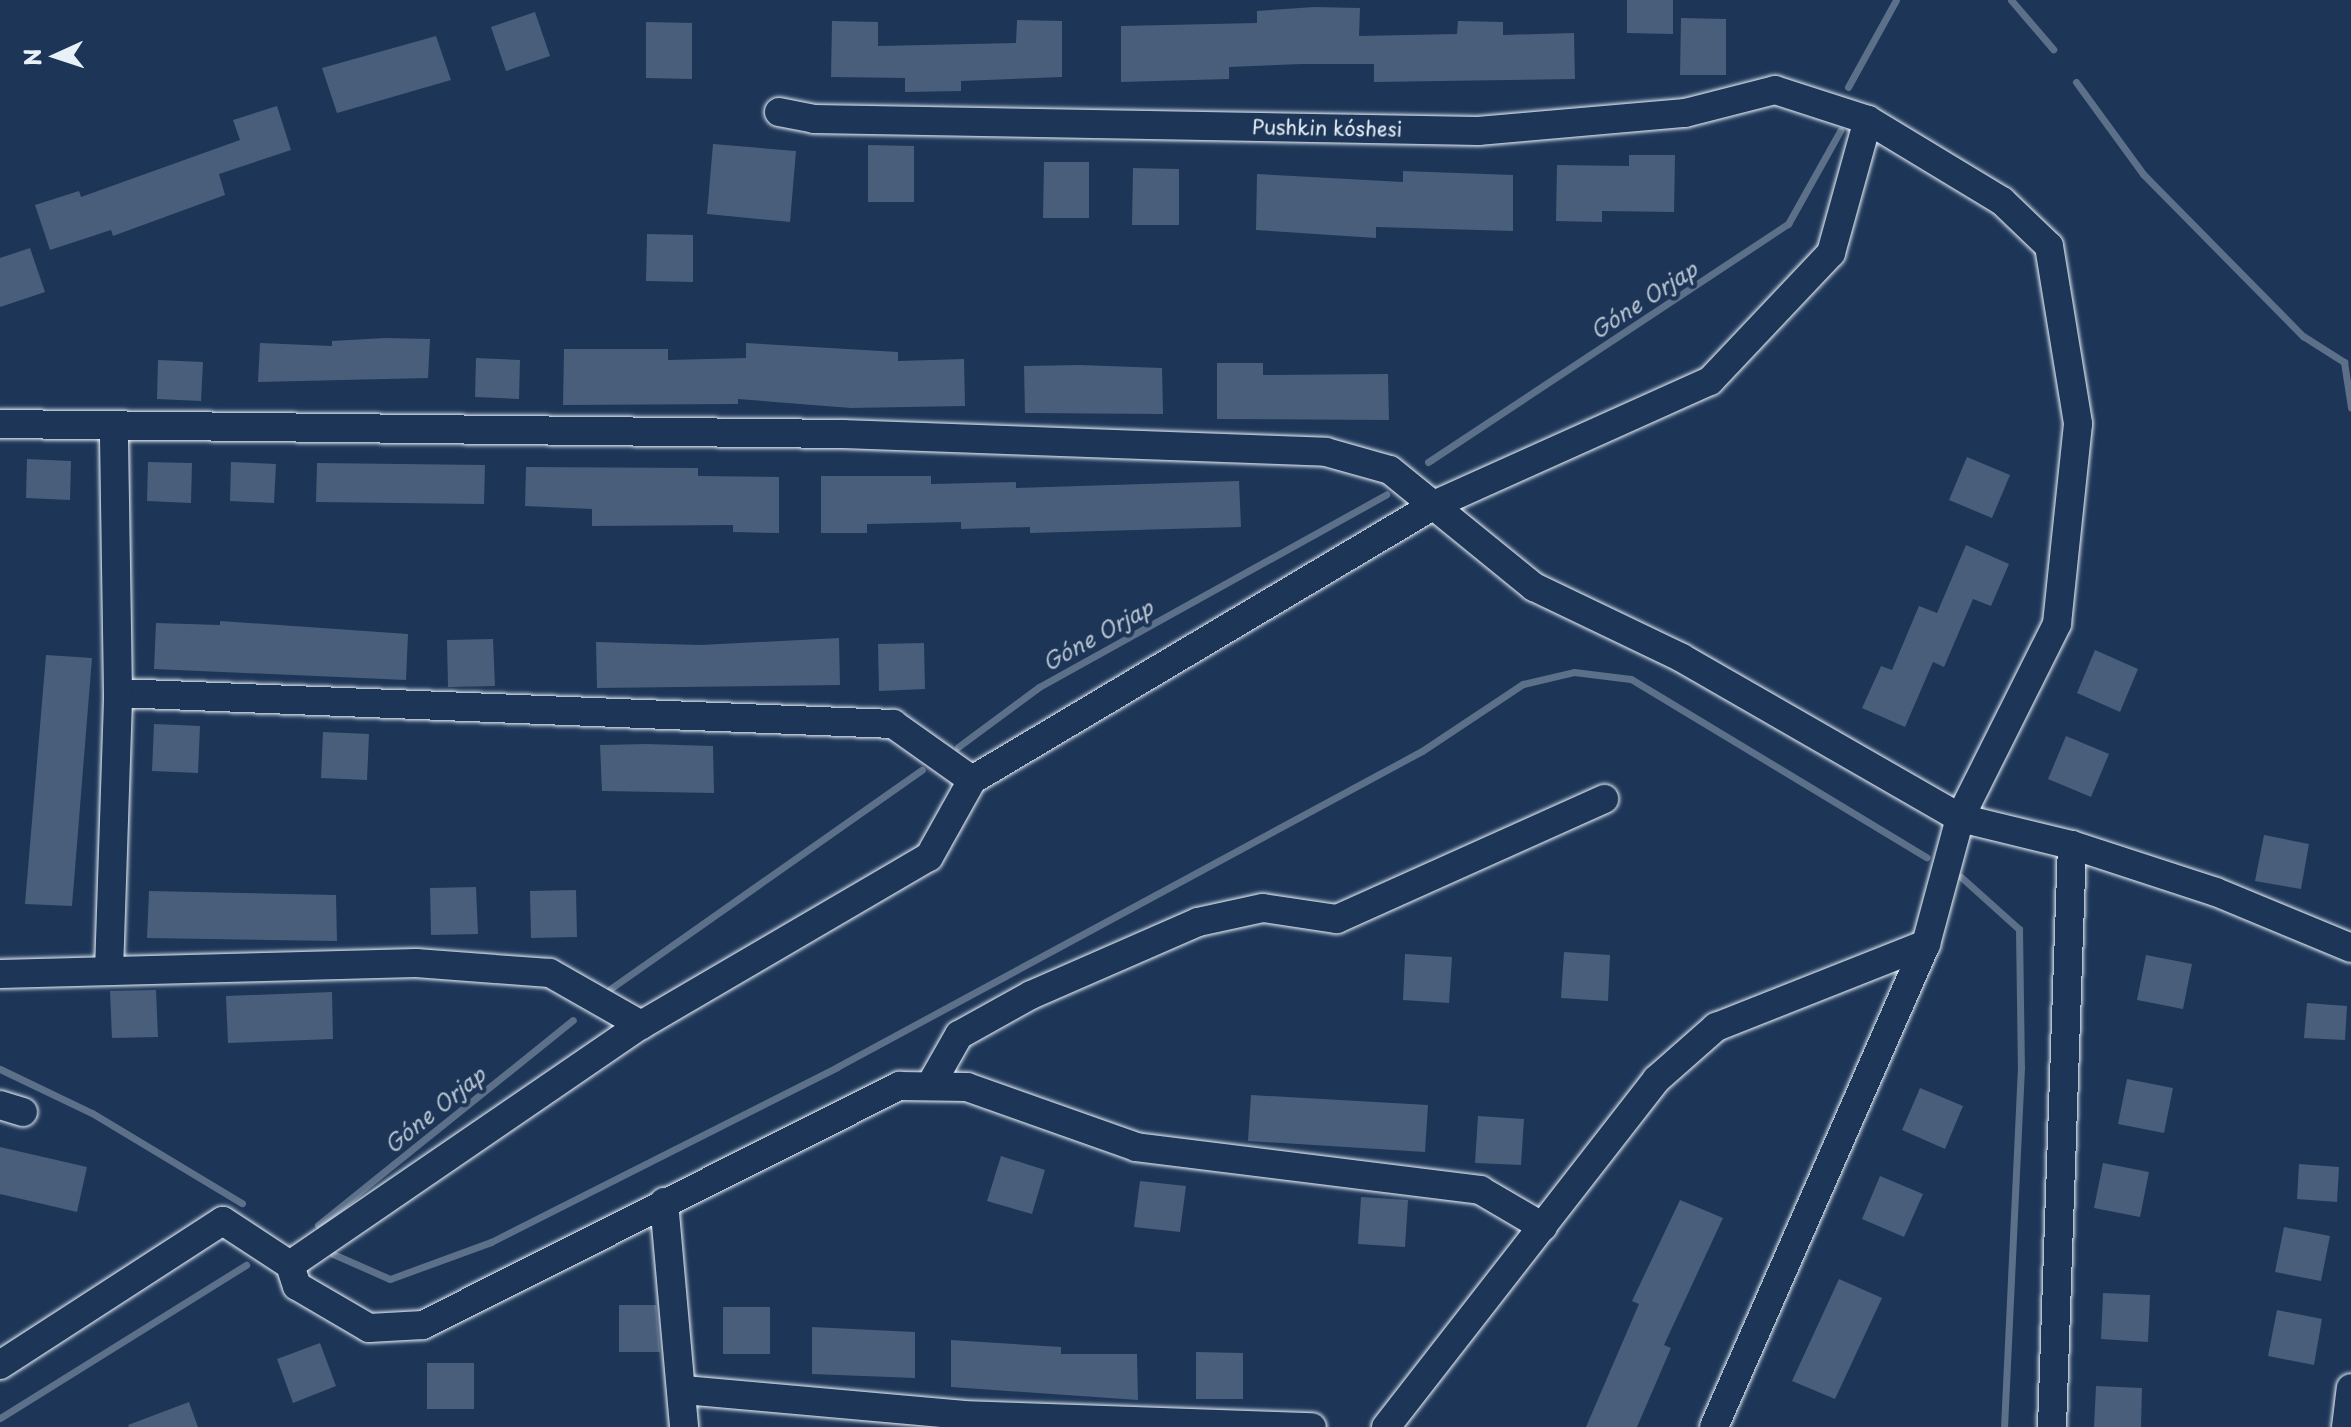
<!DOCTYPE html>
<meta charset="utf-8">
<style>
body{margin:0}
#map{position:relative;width:2351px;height:1427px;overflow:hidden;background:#1d3557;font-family:"Playpen Sans",sans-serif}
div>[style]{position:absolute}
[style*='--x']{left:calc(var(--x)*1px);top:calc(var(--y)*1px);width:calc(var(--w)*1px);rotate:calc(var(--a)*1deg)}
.stream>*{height:7px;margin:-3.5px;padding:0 3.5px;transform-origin:3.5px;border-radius:3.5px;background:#5d7089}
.building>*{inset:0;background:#495e7a}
.roads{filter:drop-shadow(0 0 2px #e8f1f8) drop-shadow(0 0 2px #e8f1f8)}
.minor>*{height:28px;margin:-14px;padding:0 14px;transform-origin:14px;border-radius:14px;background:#1d3557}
span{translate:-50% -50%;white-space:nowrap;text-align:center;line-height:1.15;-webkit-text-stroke:8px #1d3557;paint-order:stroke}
.street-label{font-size:20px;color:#e8f1f8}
.water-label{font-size:22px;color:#b7c4d1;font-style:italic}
.north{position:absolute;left:16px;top:16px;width:80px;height:80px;-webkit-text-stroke:6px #1d3557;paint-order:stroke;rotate:267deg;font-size:22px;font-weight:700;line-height:32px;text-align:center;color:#e8f1f8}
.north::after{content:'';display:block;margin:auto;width:28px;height:36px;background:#e8f1f8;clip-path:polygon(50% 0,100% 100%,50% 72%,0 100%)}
</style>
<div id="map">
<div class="stream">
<div style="--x:2011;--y:0;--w:65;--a:49.4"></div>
<div style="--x:2076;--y:82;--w:114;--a:53.9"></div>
<div style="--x:2143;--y:174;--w:228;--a:45.4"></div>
<div style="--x:2303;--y:336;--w:49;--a:32.4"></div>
<div style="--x:2344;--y:362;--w:46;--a:81.2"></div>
<div style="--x:1848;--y:87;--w:99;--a:-61.1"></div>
<div style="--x:1428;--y:462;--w:432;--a:-33.5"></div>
<div style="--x:1788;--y:224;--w:107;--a:-60.8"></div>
<div style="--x:958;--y:747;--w:101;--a:-36.5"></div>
<div style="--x:1039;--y:687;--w:397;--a:-29"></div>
<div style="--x:1961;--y:877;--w:78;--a:41.9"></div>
<div style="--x:2019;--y:929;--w:138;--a:89.2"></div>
<div style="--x:2021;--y:1067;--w:360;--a:92.7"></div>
<div style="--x:610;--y:989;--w:381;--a:-35.1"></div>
<div style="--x:0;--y:1069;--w:102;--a:25.6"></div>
<div style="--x:92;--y:1113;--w:175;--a:31"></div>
<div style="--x:318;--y:1225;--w:327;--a:-38.8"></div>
<div style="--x:333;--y:1254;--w:62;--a:23.7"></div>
<div style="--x:390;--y:1279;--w:108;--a:-20.1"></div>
<div style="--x:491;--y:1242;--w:388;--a:-26.8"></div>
<div style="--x:837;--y:1067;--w:665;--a:-28.38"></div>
<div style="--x:1422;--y:751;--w:121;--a:-33.6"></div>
<div style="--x:1523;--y:684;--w:52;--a:-13.2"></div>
<div style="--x:1574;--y:672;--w:57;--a:7"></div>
<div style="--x:1631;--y:679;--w:345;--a:31.1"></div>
<div style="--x:0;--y:1418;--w:290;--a:-31.9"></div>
</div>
<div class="building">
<div style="clip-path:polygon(1627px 0,1673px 0,1673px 34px,1627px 33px)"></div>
<div style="clip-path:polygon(1314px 7px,1360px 8px,1359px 36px,1457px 34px,1458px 21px,1503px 22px,1503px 35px,1574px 33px,1575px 79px,1374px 82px,1374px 64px,1302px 64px,1229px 67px,1229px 79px,1121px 82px,1121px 26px,1257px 23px,1257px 11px)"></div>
<div style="clip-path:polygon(535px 12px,550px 56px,506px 71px,491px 27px)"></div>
<div style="clip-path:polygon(1681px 18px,1726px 19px,1726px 75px,1680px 75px)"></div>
<div style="clip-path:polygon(1017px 20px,1062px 21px,1062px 77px,961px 81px,961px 91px,905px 92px,905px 78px,831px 77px,832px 21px,878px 22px,878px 46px,1016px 43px)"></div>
<div style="clip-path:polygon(646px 22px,692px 23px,692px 79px,646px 78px)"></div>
<div style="clip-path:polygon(436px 36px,451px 80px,337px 113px,322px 68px)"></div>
<div style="clip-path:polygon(277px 106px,291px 150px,219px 174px,225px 195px,113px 236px,111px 230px,50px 250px,35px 205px,79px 191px,81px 197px,240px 140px,233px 120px)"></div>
<div style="clip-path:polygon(713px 144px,796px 151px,790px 222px,707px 214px)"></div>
<div style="clip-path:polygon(868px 145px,914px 146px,914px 202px,868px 202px)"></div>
<div style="clip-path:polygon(1629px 155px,1675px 155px,1674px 212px,1602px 211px,1602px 222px,1556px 221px,1557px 165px,1629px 166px)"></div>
<div style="clip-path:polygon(1044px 162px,1089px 162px,1089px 218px,1043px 218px)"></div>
<div style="clip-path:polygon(1133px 168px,1179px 169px,1179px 225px,1132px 225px)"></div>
<div style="clip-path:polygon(1403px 171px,1513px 175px,1513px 231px,1376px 227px,1376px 238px,1256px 230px,1257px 174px,1403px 182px)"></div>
<div style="clip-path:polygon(647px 234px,693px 235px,693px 282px,646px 281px)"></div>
<div style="clip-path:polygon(30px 248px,45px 292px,0 307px,0 258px)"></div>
<div style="clip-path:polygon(385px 338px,430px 339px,428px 378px,258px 382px,260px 343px,332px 346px,332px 341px)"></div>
<div style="clip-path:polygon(746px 343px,898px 352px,898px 361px,964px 359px,965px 406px,851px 408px,738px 399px,738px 404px,563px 405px,564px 349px,668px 349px,668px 360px,746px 358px)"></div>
<div style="clip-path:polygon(476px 358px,520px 360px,519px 399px,475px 397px)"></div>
<div style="clip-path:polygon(158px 360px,203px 362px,201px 401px,157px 399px)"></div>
<div style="clip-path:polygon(1217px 363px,1263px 363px,1263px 375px,1388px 374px,1389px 420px,1217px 419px)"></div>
<div style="clip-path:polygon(1080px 365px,1162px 368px,1163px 414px,1025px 413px,1024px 366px)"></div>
<div style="clip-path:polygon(1967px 457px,2010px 475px,1992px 518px,1949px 500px)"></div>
<div style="clip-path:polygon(27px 459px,71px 461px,70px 500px,26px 498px)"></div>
<div style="clip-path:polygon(148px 462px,192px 463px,191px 503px,147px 501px)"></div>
<div style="clip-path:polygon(231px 462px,276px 464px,274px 503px,230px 501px)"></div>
<div style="clip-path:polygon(317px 463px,485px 465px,484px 504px,316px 502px)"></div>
<div style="clip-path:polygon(526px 467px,698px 468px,698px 476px,779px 477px,779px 533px,733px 532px,733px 525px,592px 526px,592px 509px,525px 506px)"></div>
<div style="clip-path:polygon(821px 476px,931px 476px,931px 484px,1016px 482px,1016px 488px,1239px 481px,1241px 527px,1030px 533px,1030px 527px,961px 529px,961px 522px,867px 524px,867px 533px,821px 533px)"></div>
<div style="clip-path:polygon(1966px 545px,2009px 564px,1991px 606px,1973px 599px,1944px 667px,1933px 662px,1905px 727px,1862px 708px,1881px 666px,1892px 670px,1919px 606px,1937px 613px)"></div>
<div style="clip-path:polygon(220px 621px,408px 634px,406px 680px,154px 669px,156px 623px,220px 625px)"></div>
<div style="clip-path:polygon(839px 638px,840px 685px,597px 688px,596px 642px,700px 645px)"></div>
<div style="clip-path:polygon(493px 639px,495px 686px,448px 687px,447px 640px)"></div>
<div style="clip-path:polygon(924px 643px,925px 689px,879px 691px,878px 644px)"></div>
<div style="clip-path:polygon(2095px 650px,2138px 669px,2120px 712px,2077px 693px)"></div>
<div style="clip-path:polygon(46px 655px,92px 658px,72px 906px,25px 904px)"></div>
<div style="clip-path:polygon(154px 724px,200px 726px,198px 773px,152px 771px)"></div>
<div style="clip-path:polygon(323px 732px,369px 734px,367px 780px,321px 778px)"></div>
<div style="clip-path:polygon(2066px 736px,2109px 754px,2091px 797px,2048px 779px)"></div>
<div style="clip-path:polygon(646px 744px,713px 746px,714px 793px,602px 791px,600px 745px)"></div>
<div style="clip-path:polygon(2264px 835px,2309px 844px,2301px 889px,2255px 881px)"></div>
<div style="clip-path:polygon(476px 887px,478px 934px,431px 935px,430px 888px)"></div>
<div style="clip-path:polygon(576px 890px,577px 937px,531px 938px,530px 891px)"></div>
<div style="clip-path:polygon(149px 891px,336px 895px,337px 941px,147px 938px)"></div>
<div style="clip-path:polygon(1564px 952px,1610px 955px,1608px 1001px,1561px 998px)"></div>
<div style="clip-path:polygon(1405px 954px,1452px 957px,1449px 1003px,1403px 1000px)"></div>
<div style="clip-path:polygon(2146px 955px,2192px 964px,2183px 1009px,2137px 1000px)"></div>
<div style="clip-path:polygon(156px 990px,158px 1037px,112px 1038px,110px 991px)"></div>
<div style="clip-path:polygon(332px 992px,333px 1039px,228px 1043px,226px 996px)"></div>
<div style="clip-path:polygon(2307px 1003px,2347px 1006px,2345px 1040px,2304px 1038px)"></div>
<div style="clip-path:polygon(2127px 1079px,2173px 1088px,2164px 1133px,2118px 1124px)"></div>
<div style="clip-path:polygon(1920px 1088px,1963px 1106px,1945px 1149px,1902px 1130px)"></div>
<div style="clip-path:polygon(1251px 1095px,1428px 1105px,1425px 1152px,1248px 1141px)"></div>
<div style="clip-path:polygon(1478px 1116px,1524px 1119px,1521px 1165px,1475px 1163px)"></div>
<div style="clip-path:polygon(0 1147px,87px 1167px,77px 1212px,0 1194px)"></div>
<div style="clip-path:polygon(1001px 1156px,1045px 1170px,1032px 1214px,987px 1201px)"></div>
<div style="clip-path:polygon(2103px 1163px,2149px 1172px,2140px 1217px,2094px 1208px)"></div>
<div style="clip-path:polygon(2299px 1164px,2339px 1167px,2337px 1202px,2297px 1199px)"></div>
<div style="clip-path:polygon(1880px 1176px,1923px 1194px,1904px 1237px,1862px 1219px)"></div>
<div style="clip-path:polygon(1140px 1181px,1186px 1186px,1180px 1232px,1134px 1227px)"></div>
<div style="clip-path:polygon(1361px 1197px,1408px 1200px,1405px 1247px,1358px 1244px)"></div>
<div style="clip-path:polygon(1680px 1200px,1723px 1218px,1664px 1345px,1671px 1348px,1637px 1427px,1586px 1427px,1639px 1304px,1632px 1301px)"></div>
<div style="clip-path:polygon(2284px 1227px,2330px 1236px,2321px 1281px,2275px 1272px)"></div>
<div style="clip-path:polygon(1839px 1279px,1882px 1298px,1835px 1399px,1792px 1381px)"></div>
<div style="clip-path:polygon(2103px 1293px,2150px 1295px,2148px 1342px,2101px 1339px)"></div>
<div style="clip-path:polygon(619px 1305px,656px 1305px,660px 1352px,619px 1352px)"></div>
<div style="clip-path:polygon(723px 1307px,770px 1307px,770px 1354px,723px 1354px)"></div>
<div style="clip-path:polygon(2277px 1310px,2322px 1319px,2314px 1365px,2268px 1356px)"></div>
<div style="clip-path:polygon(812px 1327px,915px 1332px,915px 1378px,812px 1374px)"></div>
<div style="clip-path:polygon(951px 1340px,1061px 1347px,1061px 1354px,1137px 1354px,1138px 1400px,951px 1387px)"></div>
<div style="clip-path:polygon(320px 1343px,336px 1386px,293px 1403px,277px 1359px)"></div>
<div style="clip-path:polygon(1196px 1352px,1243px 1353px,1243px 1399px,1196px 1399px)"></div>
<div style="clip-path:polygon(427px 1363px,474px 1363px,474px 1409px,427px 1409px)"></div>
<div style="clip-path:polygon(2096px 1386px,2142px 1388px,2141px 1427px,2094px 1427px)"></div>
<div style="clip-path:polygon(189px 1402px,198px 1427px,129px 1427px,128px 1425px)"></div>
</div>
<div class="roads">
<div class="minor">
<div style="--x:779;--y:112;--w:36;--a:11"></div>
<div style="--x:814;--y:119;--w:664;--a:1.04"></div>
<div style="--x:1478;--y:131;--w:208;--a:-5"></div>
<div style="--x:1685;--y:113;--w:93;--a:-14.3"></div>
<div style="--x:1775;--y:90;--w:98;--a:17.9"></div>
<div style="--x:1868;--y:120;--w:157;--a:31.2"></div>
<div style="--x:2002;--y:201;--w:65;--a:43.8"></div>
<div style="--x:2049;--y:246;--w:180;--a:80.7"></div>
<div style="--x:2078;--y:424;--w:201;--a:96"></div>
<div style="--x:2057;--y:624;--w:217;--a:116.6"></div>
<div style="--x:1960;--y:818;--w:131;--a:105.1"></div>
<div style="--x:1926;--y:944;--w:527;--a:113.7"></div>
<div style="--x:0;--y:424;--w:843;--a:0.68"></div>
<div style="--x:843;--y:434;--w:483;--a:2.1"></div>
<div style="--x:1326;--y:452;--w:66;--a:15.7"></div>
<div style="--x:1390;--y:470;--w:186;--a:39.1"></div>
<div style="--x:1534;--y:587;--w:164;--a:25.6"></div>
<div style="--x:1682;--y:658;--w:321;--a:29.9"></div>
<div style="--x:1960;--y:818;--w:115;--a:13.6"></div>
<div style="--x:2072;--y:845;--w:151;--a:18.1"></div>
<div style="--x:2216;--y:892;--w:146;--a:22.5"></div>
<div style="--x:118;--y:693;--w:776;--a:2.29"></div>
<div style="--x:893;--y:724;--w:97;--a:35.3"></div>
<div style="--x:109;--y:971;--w:278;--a:-88.1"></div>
<div style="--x:118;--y:693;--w:266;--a:-90.9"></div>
<div style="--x:0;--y:974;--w:416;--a:-1.5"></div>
<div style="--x:416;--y:963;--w:134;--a:4.3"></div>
<div style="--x:550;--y:973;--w:105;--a:29.7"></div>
<div style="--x:930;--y:1086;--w:59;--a:-60.4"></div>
<div style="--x:959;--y:1035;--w:82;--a:-29.1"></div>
<div style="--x:1031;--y:995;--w:182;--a:-23.6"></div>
<div style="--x:1198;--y:922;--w:66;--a:-12.2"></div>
<div style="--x:1263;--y:908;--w:75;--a:8.5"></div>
<div style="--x:1337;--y:919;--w:293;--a:-24.2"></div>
<div style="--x:0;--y:1105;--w:24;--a:17"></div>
<div style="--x:664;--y:1202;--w:226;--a:84.9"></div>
<div style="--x:290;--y:1265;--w:425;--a:-34.4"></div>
<div style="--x:641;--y:1025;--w:333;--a:-30.3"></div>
<div style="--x:929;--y:857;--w:88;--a:-60.8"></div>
<div style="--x:972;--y:780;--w:540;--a:-30.75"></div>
<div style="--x:1436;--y:504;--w:300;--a:-24.2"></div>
<div style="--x:1710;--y:381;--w:176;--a:-46.6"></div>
<div style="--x:1831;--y:253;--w:138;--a:-74.5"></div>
<div style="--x:0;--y:1365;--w:265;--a:-32.9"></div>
<div style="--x:223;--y:1221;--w:80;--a:33.3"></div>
<div style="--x:290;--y:1265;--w:22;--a:72"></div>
<div style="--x:297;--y:1286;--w:83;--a:30.3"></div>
<div style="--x:369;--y:1328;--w:54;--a:-3.2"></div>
<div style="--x:423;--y:1325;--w:533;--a:-26.66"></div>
<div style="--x:899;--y:1086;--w:68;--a:0.8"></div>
<div style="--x:967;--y:1087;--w:179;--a:19.5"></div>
<div style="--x:1136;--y:1147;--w:347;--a:7.1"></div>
<div style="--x:1480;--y:1190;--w:73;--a:30.4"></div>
<div style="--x:684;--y:1390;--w:279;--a:5.1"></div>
<div style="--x:962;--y:1415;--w:350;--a:2"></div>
<div style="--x:1386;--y:1427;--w:441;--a:-52.1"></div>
<div style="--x:1657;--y:1079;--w:79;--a:-41.4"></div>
<div style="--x:1716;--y:1027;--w:226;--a:-21.6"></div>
<div style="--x:2052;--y:1427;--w:582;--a:-88.03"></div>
<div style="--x:2346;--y:1427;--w:39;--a:-83"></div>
</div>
</div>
<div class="street-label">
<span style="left:1327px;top:128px;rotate:1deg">Pushkin kóshesi</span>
</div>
<div class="water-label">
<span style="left:1643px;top:299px;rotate:-33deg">Góne Orjap</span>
<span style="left:1097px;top:634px;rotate:-29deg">Góne Orjap</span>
<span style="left:434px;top:1109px;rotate:-39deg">Góne Orjap</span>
</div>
<div class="north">N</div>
</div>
